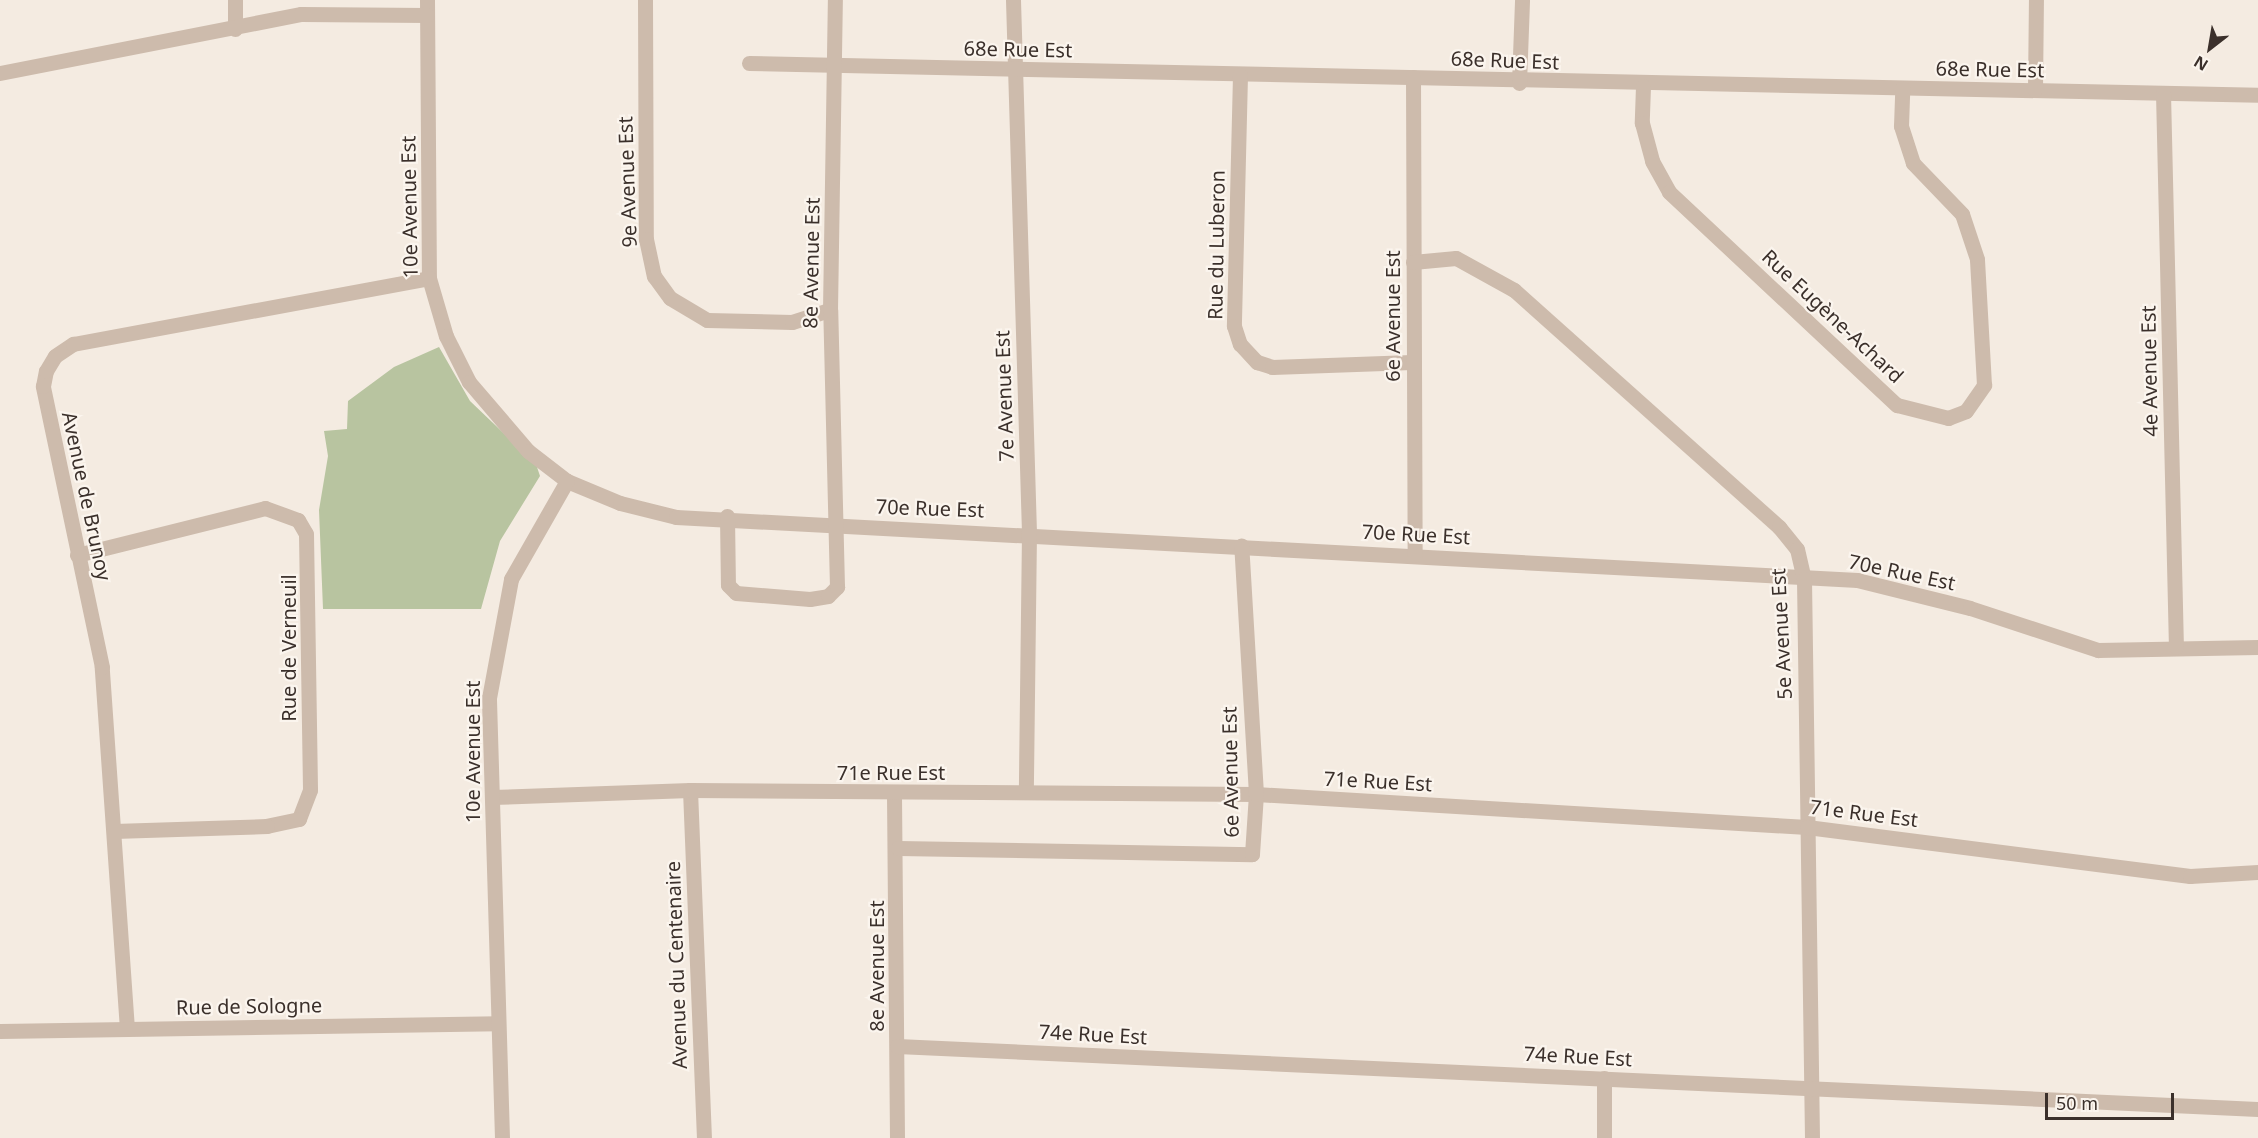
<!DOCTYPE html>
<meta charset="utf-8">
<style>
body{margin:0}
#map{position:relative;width:2258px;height:1138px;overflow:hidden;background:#f4ebe1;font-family:"Noto Sans",sans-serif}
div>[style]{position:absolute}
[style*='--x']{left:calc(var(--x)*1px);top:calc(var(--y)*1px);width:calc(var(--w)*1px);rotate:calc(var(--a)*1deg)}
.green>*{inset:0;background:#b8c4a0}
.minor>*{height:15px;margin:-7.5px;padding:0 7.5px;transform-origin:7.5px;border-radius:7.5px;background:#cdbbac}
span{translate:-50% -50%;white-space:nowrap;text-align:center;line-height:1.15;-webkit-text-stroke:4.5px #fbf5ee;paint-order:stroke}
.street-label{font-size:20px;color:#3b302b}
.north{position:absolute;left:2180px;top:18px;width:60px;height:60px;-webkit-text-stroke:4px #fbf5ee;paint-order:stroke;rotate:211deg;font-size:16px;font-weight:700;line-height:24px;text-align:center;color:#3b302b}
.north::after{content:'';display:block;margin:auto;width:21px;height:27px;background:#3b302b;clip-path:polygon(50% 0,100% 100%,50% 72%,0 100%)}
.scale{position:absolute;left:2045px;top:1093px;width:129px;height:27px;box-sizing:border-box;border:3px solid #3b302b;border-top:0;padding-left:8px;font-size:18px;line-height:21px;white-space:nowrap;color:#3b302b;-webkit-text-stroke:4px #fbf5ee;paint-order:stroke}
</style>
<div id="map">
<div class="green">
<div style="clip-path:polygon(439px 347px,470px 401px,536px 464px,540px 476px,500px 541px,481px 609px,323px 609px,319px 510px,328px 456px,324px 431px,347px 429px,348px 401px,394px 367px)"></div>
</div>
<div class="minor">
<div style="--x:235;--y:0;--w:29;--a:90"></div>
<div style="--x:427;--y:0;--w:278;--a:89.6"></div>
<div style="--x:429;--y:278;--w:60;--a:73.7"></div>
<div style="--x:446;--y:336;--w:51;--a:63.4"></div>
<div style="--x:469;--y:382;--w:91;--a:49.5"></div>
<div style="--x:528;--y:451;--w:49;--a:37.6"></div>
<div style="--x:567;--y:481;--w:57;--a:22.5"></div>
<div style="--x:620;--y:503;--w:58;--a:14"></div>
<div style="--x:676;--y:517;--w:1183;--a:3.05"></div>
<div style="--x:1857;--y:580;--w:116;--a:13.9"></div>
<div style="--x:1970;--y:608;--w:135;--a:18.2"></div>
<div style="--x:2098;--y:650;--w:160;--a:-1.1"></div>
<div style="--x:645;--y:0;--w:239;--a:89.8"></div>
<div style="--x:646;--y:239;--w:38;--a:78"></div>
<div style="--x:654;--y:276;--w:27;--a:54"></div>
<div style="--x:670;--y:298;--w:43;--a:30.7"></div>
<div style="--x:707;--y:320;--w:85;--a:1.3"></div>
<div style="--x:792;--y:322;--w:40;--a:-18"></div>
<div style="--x:1013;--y:0;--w:532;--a:88.28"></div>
<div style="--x:1029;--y:532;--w:259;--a:90.7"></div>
<div style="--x:749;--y:63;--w:1509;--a:1.21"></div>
<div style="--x:0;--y:73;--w:307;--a:-11.1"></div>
<div style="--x:301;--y:14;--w:126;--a:0.5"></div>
<div style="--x:1240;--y:75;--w:251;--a:91.4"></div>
<div style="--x:1234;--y:326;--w:19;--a:72"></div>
<div style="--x:1240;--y:344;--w:25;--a:47"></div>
<div style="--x:1257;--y:362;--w:16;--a:18"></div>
<div style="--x:1272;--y:367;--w:140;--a:-2"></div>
<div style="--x:1413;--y:77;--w:478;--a:89.8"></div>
<div style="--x:1519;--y:83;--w:83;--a:-87.9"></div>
<div style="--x:1643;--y:86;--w:37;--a:92"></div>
<div style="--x:1642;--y:123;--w:39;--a:75"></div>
<div style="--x:1652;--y:161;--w:35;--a:61"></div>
<div style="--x:1669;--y:192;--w:312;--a:43.1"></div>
<div style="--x:1897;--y:405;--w:53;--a:14.3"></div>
<div style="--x:1948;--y:418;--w:19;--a:-21"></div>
<div style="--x:1966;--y:411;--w:32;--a:-55"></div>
<div style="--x:1984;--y:385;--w:126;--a:-93.2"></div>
<div style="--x:1977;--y:259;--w:47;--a:-108.4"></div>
<div style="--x:1962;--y:214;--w:71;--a:-133.9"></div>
<div style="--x:1913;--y:163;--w:39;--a:-108"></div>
<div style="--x:1901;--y:126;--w:38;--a:-88"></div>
<div style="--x:2035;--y:90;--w:90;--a:-89.4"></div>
<div style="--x:2163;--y:93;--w:554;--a:88.66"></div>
<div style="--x:1413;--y:262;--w:43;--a:-5.3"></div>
<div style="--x:1456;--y:258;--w:66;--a:28.9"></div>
<div style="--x:1514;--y:290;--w:356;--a:41.8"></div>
<div style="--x:1779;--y:527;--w:28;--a:51"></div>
<div style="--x:1797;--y:549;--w:31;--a:77"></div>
<div style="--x:1804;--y:579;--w:559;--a:89.18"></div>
<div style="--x:727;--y:516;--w:69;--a:89.2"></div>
<div style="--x:728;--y:585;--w:11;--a:45"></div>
<div style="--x:736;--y:593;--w:74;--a:4.6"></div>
<div style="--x:810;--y:599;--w:18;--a:-9"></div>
<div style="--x:828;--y:596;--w:13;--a:-45"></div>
<div style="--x:837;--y:587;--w:277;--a:-91.4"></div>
<div style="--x:830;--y:310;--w:310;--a:-89.1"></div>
<div style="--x:77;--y:555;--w:194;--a:-14"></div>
<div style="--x:265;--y:508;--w:35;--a:20"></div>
<div style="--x:298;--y:520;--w:16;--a:60"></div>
<div style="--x:306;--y:534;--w:256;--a:89.1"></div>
<div style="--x:310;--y:790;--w:31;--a:111"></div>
<div style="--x:299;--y:819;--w:33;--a:168"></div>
<div style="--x:267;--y:826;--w:153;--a:178.1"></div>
<div style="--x:690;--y:790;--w:348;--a:87.7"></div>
<div style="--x:894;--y:795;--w:343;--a:89.5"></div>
<div style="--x:492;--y:797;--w:198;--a:-2"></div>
<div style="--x:690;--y:790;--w:566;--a:0.4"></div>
<div style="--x:1256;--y:794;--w:552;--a:3.43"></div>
<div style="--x:1807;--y:827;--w:386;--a:7.3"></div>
<div style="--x:2190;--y:876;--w:68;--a:-3.4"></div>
<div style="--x:898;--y:848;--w:354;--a:1"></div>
<div style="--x:1252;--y:854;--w:60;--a:-86.2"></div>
<div style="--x:1256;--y:794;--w:249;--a:-93.4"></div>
<div style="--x:127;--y:1029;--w:363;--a:-94"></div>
<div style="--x:102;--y:667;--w:287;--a:-101.9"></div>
<div style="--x:43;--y:386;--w:15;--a:-79"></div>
<div style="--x:46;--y:371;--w:17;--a:-59"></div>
<div style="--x:55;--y:356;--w:22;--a:-34"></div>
<div style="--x:73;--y:344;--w:362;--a:-10.5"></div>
<div style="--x:0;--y:1031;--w:498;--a:-0.9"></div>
<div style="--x:897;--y:1046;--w:1362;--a:2.65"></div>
<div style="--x:502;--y:1138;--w:440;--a:-91.7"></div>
<div style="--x:489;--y:698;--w:121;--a:-79.5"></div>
<div style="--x:511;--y:579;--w:113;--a:-60.3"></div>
<div style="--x:1604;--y:1138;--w:60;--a:-90"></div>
</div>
<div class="street-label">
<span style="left:1018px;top:49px;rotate:1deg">68e Rue Est</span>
<span style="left:1505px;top:60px;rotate:2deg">68e Rue Est</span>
<span style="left:1990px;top:69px;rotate:1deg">68e Rue Est</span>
<span style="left:627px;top:182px;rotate:-92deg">9e Avenue Est</span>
<span style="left:409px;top:207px;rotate:-91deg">10e Avenue Est</span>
<span style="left:1216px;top:245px;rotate:-89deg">Rue du Luberon</span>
<span style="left:811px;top:263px;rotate:-89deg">8e Avenue Est</span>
<span style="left:1392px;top:316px;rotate:-90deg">6e Avenue Est</span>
<span style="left:1833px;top:316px;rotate:43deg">Rue Eugène-Achard</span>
<span style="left:2149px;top:371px;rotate:-91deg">4e Avenue Est</span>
<span style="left:1004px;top:396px;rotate:-92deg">7e Avenue Est</span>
<span style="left:87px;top:496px;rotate:78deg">Avenue de Brunoy</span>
<span style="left:930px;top:508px;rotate:2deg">70e Rue Est</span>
<span style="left:1416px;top:534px;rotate:3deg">70e Rue Est</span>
<span style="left:1902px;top:572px;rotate:12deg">70e Rue Est</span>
<span style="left:1781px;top:634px;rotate:-93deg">5e Avenue Est</span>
<span style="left:288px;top:648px;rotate:-90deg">Rue de Verneuil</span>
<span style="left:472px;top:752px;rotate:-90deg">10e Avenue Est</span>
<span style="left:891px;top:772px">71e Rue Est</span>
<span style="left:1230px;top:772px;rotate:-91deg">6e Avenue Est</span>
<span style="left:1378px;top:781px;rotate:3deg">71e Rue Est</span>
<span style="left:1864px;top:813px;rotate:7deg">71e Rue Est</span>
<span style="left:676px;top:965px;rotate:-92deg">Avenue du Centenaire</span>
<span style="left:876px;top:966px;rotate:-90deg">8e Avenue Est</span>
<span style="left:249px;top:1006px;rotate:-1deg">Rue de Sologne</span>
<span style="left:1093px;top:1034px;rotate:3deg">74e Rue Est</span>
<span style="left:1578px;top:1056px;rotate:3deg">74e Rue Est</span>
</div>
<div class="north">N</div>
<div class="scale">50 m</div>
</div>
